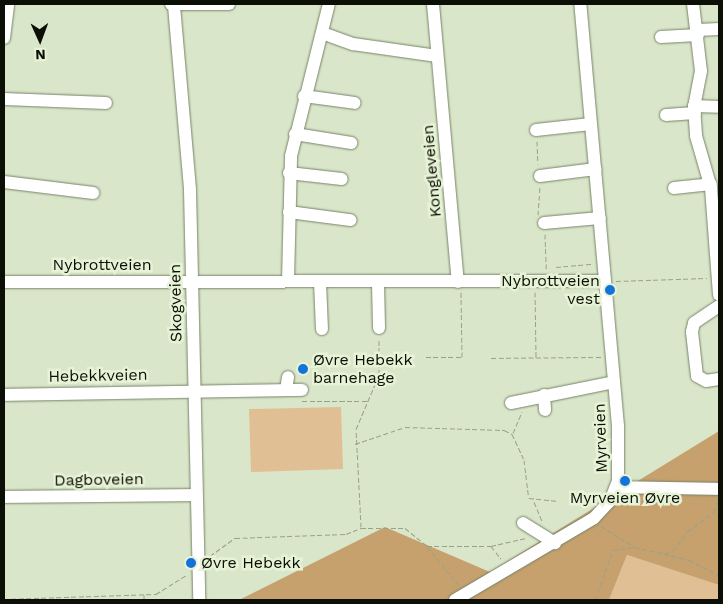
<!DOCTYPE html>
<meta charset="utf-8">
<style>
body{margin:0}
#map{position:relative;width:723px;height:604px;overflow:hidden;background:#dae6c9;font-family:"Work Sans",sans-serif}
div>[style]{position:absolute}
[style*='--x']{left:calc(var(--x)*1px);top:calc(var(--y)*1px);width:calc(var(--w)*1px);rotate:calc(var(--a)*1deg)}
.green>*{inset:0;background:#e0bf94}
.forest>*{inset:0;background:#c6a16d}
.path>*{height:1px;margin-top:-0.5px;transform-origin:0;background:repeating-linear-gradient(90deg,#98a18a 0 5px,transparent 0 7.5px)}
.roads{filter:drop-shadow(0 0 1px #78836a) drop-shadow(0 0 1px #78836a)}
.minor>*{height:12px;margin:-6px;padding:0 6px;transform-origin:6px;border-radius:6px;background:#fff}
.dots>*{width:14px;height:14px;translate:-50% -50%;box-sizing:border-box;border:2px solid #e7f3d6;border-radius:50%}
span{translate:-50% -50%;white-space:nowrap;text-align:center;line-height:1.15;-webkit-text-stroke:5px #e7f3d6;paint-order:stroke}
.street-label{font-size:16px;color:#0c0f06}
.poi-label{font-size:16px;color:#0c0f06}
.right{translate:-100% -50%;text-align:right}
.left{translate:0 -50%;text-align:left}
.frame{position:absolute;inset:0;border:5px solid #0c0f06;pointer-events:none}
.north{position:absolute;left:15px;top:15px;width:50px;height:50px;-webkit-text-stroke:4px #e7f3d6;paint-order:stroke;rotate:178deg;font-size:14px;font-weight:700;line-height:20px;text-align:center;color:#0c0f06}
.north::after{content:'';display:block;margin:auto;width:18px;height:22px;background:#0c0f06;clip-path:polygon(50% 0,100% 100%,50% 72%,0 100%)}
</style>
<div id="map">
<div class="green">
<div style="clip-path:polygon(341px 407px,343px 469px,251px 472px,249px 409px)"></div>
<div style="clip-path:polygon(627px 555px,719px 585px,719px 600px,609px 600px)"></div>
</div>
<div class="forest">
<div style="clip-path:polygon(719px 431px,719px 585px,627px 555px,609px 600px,239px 600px,385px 527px,490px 572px)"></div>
</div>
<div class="path">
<div style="--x:537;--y:141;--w:23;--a:88"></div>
<div style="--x:538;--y:215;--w:28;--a:-86"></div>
<div style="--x:545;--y:234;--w:35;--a:88"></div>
<div style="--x:556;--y:267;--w:37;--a:-5"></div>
<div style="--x:616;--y:281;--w:91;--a:-1.9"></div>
<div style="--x:535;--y:292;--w:66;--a:89.1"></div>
<div style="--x:426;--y:357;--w:36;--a:0"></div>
<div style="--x:462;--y:357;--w:65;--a:-90.9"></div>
<div style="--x:491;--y:358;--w:110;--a:-0.5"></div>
<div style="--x:302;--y:401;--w:66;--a:0"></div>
<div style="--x:513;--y:433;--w:23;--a:-67"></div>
<div style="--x:355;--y:444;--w:53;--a:-18.8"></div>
<div style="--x:405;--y:427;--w:99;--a:1.7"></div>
<div style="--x:504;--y:430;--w:9;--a:27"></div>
<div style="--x:512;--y:434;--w:29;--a:65"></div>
<div style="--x:524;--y:460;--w:38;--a:83"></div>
<div style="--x:529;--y:498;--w:29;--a:6"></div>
<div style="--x:534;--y:502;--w:21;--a:67"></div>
<div style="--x:601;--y:526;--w:40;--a:32"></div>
<div style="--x:635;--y:547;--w:56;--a:13.5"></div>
<div style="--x:689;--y:560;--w:34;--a:27"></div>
<div style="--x:361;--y:527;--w:98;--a:-92.9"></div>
<div style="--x:356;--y:429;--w:59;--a:-66.9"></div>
<div style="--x:379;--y:375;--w:36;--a:-90"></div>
<div style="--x:491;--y:546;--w:36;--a:-13"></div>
<div style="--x:427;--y:547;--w:51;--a:49.8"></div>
<div style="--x:664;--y:554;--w:9;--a:-18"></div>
<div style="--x:673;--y:551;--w:25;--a:-53"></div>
<div style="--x:688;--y:531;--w:32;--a:-36"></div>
<div style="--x:714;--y:512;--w:14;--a:-69"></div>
<div style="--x:210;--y:556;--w:31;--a:-36"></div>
<div style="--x:235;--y:538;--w:111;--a:-2.1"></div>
<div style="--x:346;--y:534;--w:16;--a:-22"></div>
<div style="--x:361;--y:528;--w:44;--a:0"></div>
<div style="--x:405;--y:528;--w:28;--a:39"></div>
<div style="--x:427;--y:546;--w:64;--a:0"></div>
<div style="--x:491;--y:546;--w:16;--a:52"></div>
<div style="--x:144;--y:595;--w:5;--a:90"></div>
<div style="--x:4;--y:599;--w:152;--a:-1.9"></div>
<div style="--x:156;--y:594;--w:36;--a:-32"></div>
<div style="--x:595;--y:600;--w:53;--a:-70.2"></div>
<div style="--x:613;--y:550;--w:21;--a:-8"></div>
</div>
<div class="roads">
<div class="minor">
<div style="--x:171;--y:4;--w:58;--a:0"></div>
<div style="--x:433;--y:4;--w:279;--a:84.9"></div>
<div style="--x:693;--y:4;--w:67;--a:83.2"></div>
<div style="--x:701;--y:71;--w:36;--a:101"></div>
<div style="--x:694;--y:106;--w:30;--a:86"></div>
<div style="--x:696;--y:136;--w:54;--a:73.9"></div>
<div style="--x:711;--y:188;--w:107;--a:85.7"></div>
<div style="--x:174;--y:6;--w:185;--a:85"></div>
<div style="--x:190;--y:190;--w:410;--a:88.7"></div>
<div style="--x:698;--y:30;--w:21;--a:-3"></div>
<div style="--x:325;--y:34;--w:30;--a:20"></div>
<div style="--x:353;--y:44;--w:85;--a:8.1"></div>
<div style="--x:661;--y:37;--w:37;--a:-3"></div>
<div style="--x:4;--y:38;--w:34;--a:-83"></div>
<div style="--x:304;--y:96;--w:51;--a:7.8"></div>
<div style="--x:4;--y:99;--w:102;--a:2.2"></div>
<div style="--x:694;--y:106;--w:25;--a:2"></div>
<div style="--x:666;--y:115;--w:29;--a:-4"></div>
<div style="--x:536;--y:130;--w:55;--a:-6.2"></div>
<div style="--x:295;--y:134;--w:57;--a:9.1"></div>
<div style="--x:289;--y:173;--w:53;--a:6.5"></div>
<div style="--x:540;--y:176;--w:56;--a:-7.1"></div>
<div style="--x:4;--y:182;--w:90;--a:7"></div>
<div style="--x:674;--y:188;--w:37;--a:-6"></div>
<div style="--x:289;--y:212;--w:62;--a:7.5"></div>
<div style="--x:544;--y:223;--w:56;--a:-5.1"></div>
<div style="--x:288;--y:281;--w:125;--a:-88.6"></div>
<div style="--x:291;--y:156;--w:157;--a:-76"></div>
<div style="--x:4;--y:282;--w:601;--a:-0.1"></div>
<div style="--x:320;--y:282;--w:47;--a:87.6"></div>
<div style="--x:378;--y:283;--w:45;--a:88.7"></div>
<div style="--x:719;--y:306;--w:30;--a:146"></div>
<div style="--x:694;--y:323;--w:9;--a:103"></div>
<div style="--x:692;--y:332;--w:44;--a:83.5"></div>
<div style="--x:697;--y:376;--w:10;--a:29"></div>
<div style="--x:706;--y:381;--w:13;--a:-9"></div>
<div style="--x:286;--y:390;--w:13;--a:-81"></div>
<div style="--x:4;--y:395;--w:298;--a:-1"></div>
<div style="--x:544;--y:395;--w:15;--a:86"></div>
<div style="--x:511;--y:403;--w:105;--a:-11.5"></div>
<div style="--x:617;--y:487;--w:102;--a:1.1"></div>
<div style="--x:4;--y:497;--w:191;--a:-0.6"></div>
<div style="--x:523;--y:523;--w:38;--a:32"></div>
<div style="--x:455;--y:600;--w:161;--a:-30.5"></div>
<div style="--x:594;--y:518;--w:23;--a:-47"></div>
<div style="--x:610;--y:501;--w:22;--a:-68"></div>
<div style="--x:618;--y:481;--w:55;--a:-90"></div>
<div style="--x:618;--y:426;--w:424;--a:-95.1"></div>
</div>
</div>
<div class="dots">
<div style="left:610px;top:290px;background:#1373db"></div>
<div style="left:303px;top:369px;background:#1373db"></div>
<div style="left:625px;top:481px;background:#1373db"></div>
<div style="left:191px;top:563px;background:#1373db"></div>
</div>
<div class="street-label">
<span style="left:432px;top:171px;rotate:-95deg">Kongleveien</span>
<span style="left:102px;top:265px">Nybrottveien</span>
<span style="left:176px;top:303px;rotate:-91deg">Skogveien</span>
<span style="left:98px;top:376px;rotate:-1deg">Hebekkveien</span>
<span style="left:601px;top:438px;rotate:-92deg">Myrveien</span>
<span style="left:99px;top:480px;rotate:-1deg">Dagboveien</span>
</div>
<div class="poi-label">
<span class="right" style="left:600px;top:290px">Nybrottveien<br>vest</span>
<span class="left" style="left:313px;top:369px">Øvre Hebekk<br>barnehage</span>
<span style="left:625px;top:498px">Myrveien Øvre</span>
<span class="left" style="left:201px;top:563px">Øvre Hebekk</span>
</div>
<div class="frame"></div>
<div class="north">N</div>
</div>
